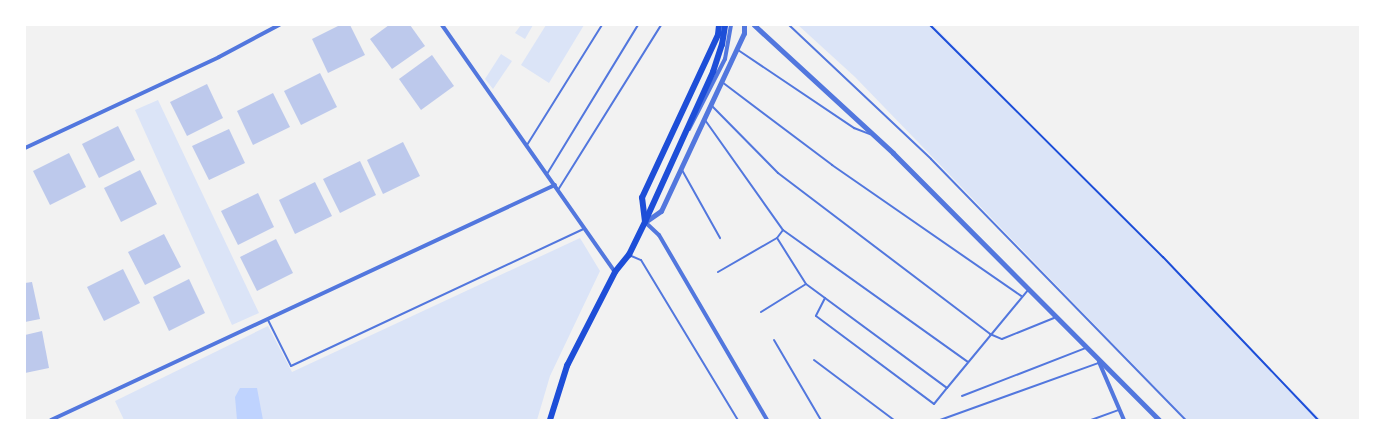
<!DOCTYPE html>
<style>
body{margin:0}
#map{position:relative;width:1385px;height:445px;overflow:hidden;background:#f2f2f2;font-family:"IBM Plex Sans",sans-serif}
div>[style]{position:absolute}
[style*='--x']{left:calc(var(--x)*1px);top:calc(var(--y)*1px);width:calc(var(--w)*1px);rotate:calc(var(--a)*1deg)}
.green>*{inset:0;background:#dbe4f7}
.water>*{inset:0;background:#bfd3fe}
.building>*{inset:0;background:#bdc9ec}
.path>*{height:2px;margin:-1px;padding:0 1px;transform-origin:1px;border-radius:1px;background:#1d4ed8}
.service>*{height:2px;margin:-1px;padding:0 1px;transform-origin:1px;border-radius:1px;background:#5277de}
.minor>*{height:4px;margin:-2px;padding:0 2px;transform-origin:2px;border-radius:2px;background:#5277de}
.tertiary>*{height:5px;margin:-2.5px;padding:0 2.5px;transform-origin:2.5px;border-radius:2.5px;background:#5277de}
.secondary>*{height:5.5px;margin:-2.75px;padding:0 2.75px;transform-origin:2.75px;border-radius:2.75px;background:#1d4ed8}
span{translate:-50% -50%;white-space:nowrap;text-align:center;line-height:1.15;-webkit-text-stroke:5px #fff;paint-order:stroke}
.frame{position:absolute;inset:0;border:26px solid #fff;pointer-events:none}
</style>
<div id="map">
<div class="green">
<div style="clip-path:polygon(521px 25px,533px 25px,525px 39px,515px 33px)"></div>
<div style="clip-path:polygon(546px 25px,584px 25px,549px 83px,521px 65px)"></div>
<div style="clip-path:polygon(798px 25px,933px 25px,1321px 420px,1187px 420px,855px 77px)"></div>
<div style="clip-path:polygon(501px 54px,512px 61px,493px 89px,485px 79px)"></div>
<div style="clip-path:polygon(158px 100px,259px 313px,232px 325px,135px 110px)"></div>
<div style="clip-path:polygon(580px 238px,600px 271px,550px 376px,537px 420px,124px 420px,115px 401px,268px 326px,292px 372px)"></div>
</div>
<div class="water">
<div style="clip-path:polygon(240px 388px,257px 388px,263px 420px,237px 420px,235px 397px)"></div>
</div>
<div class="building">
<div style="clip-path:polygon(340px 25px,350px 25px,365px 55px,328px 73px,312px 39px)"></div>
<div style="clip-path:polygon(389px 25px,410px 25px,425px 46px,392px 69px,370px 39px)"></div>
<div style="clip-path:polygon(432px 55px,454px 86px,421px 110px,399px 79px)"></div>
<div style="clip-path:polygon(320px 73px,337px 107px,301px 125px,284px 91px)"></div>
<div style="clip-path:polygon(207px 84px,223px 118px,187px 136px,170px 102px)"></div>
<div style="clip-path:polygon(273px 93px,290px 127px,253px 145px,237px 111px)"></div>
<div style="clip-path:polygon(118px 126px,135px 160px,99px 178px,82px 144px)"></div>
<div style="clip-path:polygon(229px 129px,245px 163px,209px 180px,192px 146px)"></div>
<div style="clip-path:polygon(403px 142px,420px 176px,383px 194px,367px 160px)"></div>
<div style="clip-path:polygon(69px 153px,86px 187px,50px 205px,33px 171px)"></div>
<div style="clip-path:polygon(360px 161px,376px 195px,340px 213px,323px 179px)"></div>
<div style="clip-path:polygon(140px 170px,157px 204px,121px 222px,104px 188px)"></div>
<div style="clip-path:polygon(315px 182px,332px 216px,295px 234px,279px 200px)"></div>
<div style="clip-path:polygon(258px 193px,274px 227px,238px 245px,221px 211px)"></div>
<div style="clip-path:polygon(164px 234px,181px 267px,145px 285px,128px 252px)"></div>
<div style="clip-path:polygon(276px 239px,293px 273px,257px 291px,240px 257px)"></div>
<div style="clip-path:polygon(123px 269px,140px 303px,104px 321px,87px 287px)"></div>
<div style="clip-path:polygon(189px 279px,205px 313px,169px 331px,153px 297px)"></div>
<div style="clip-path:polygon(32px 282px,40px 319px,25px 322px,25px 283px)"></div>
<div style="clip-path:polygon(42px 331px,49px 368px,25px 373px,25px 335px)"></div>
</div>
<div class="path">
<div style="--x:930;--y:25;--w:329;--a:44.9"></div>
<div style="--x:1163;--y:257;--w:225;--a:46.4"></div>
</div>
<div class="service">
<div style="--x:789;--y:25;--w:195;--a:43.3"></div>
<div style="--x:931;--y:159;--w:365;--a:45.7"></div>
<div style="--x:738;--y:50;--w:140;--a:33.9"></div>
<div style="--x:854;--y:128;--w:17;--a:21"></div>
<div style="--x:722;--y:82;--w:138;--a:37"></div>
<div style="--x:832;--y:165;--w:230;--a:34.7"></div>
<div style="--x:712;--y:106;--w:94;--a:45.4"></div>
<div style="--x:778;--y:173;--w:266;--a:37.2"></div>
<div style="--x:990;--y:334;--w:13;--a:23"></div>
<div style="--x:1002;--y:339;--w:56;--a:-22"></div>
<div style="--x:705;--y:120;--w:135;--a:54.7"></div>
<div style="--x:783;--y:230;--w:227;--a:35.5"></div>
<div style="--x:527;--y:145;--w:142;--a:-58"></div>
<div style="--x:682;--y:170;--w:78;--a:60.8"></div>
<div style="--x:547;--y:174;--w:175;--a:-58.6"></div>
<div style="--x:558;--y:190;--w:195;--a:-58"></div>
<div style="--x:629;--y:255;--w:13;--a:23"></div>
<div style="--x:641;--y:260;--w:187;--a:58.8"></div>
<div style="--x:718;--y:272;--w:68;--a:-30"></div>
<div style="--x:806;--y:284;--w:175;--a:36.4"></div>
<div style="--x:947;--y:388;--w:127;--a:-50.4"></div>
<div style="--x:825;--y:298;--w:20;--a:117"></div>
<div style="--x:816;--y:316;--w:147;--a:36.7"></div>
<div style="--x:934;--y:404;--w:21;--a:-51"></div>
<div style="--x:761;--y:312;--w:53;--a:-31.9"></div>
<div style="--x:806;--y:284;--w:54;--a:-122.2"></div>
<div style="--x:777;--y:238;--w:10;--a:-53"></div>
<div style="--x:268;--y:320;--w:51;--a:63.4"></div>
<div style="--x:291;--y:366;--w:323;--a:-25.1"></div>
<div style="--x:774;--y:340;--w:93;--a:59.6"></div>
<div style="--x:814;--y:360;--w:100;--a:36.9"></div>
<div style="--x:962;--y:396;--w:133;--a:-21.2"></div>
<div style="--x:940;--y:420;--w:168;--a:-19.8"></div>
<div style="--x:1091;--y:420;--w:29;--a:-20"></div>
</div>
<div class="minor">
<div style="--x:442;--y:25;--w:302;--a:55"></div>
<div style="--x:689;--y:129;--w:79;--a:-62.8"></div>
<div style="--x:725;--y:59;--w:35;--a:-80"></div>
<div style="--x:25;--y:148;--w:214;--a:-25.1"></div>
<div style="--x:219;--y:57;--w:68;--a:-28.1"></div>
<div style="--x:645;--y:222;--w:19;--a:43"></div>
<div style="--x:659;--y:235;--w:214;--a:59.7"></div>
<div style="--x:1099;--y:362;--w:63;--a:66.7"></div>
<div style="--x:51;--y:420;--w:556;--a:-25"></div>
</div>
<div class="tertiary">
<div style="--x:754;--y:25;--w:189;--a:42.6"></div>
<div style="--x:893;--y:153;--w:377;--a:45.1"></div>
<div style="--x:645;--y:222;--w:19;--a:-35"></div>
<div style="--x:661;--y:211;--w:196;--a:-65"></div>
<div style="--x:744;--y:33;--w:8;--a:-90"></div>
</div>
<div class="secondary">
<div style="--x:645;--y:222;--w:24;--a:-97"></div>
<div style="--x:642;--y:198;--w:180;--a:-65"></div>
<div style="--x:718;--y:35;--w:10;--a:-84"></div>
<div style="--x:550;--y:420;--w:57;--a:-72.5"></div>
<div style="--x:567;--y:366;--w:106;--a:-62.9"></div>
<div style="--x:615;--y:272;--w:22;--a:-51"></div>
<div style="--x:629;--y:255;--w:37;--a:-64"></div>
<div style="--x:645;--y:222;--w:165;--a:-65.6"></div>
<div style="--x:713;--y:72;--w:28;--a:-72"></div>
<div style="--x:722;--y:45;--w:20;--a:-81"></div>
</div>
<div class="frame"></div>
</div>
